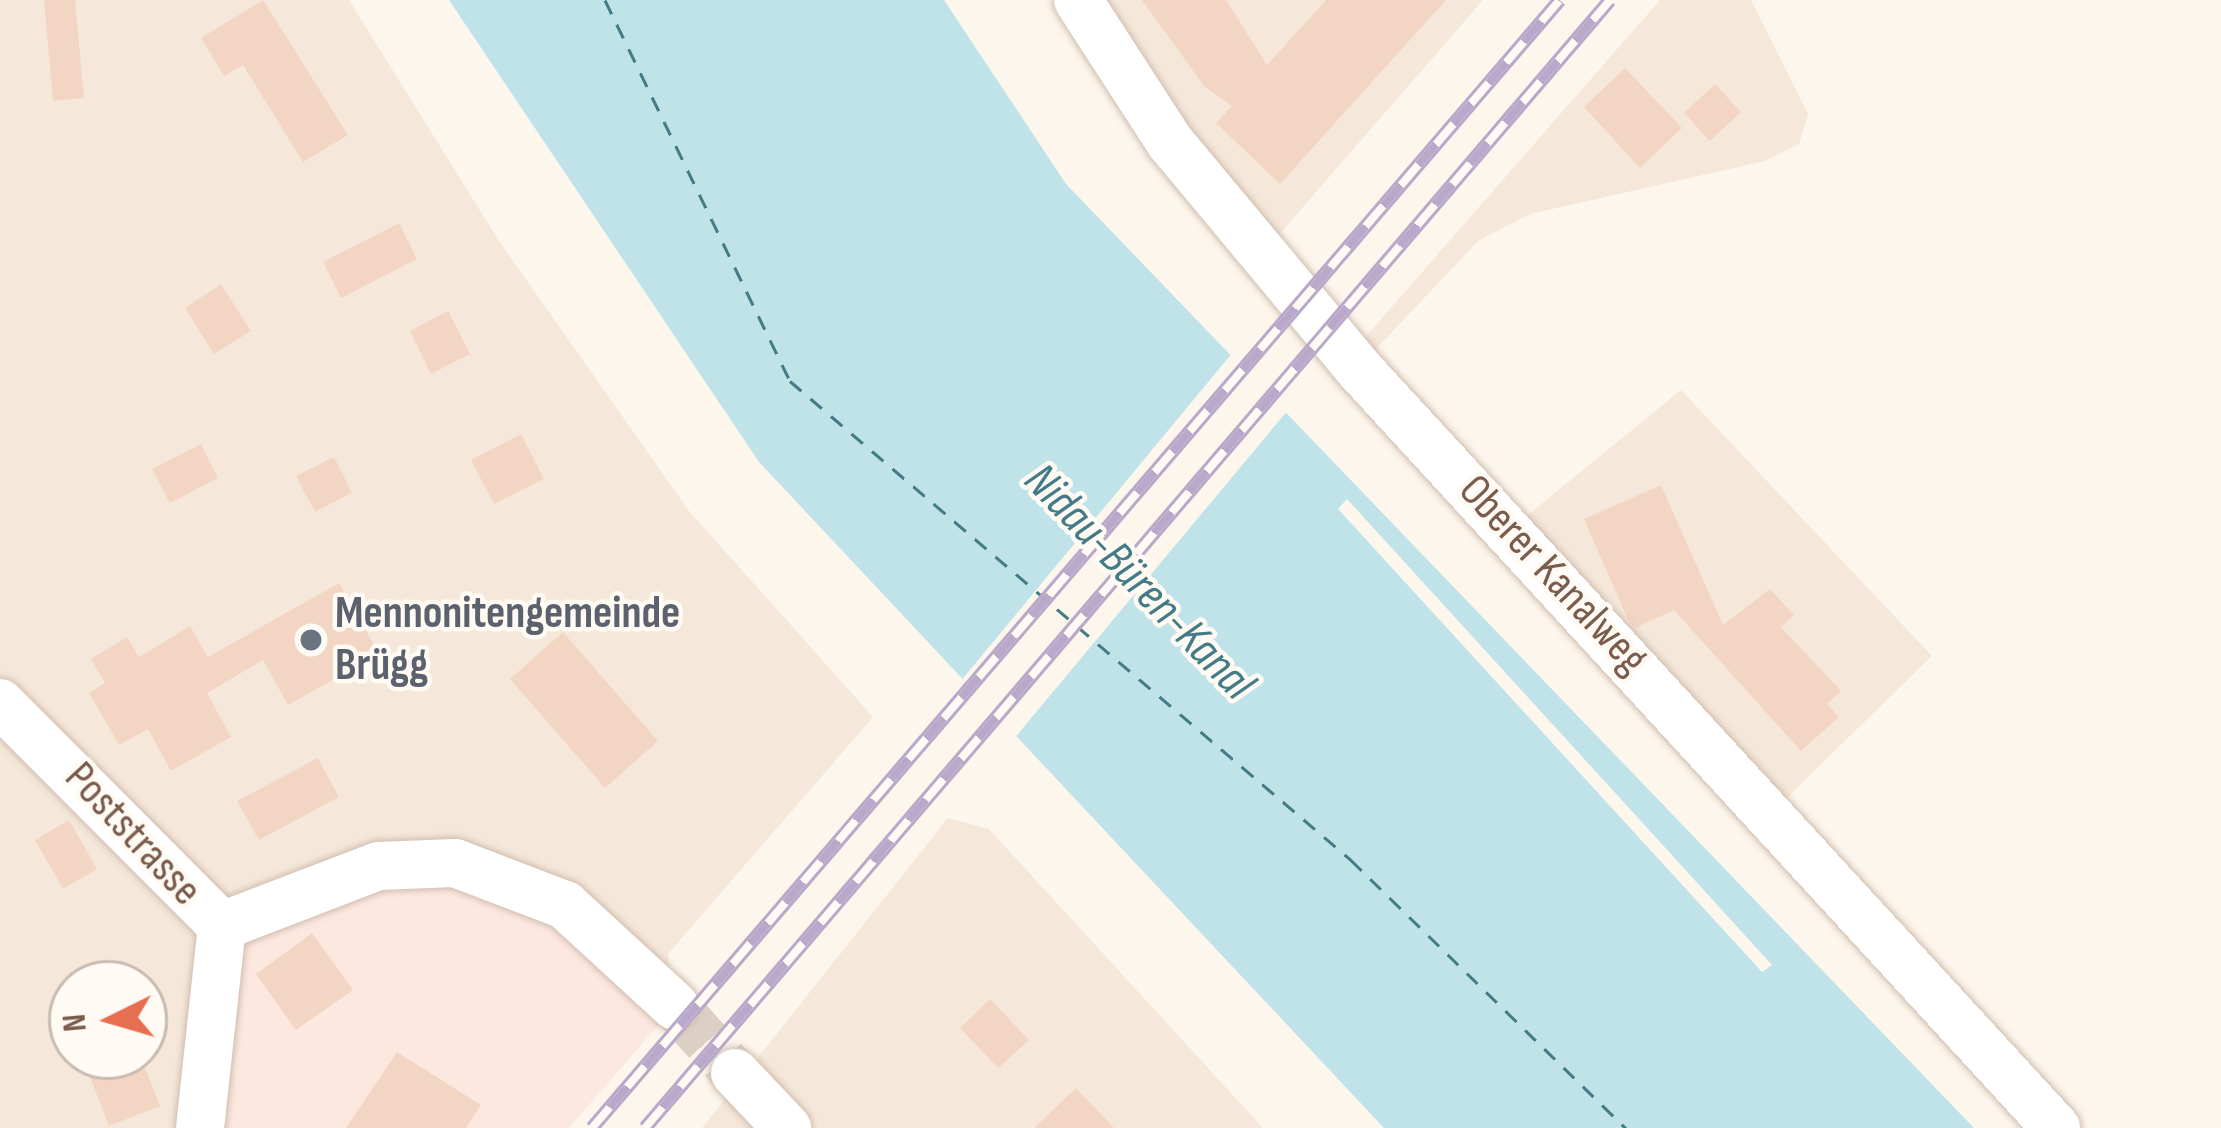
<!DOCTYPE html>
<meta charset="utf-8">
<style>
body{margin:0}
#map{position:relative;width:2221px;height:1128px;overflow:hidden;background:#fdf6ec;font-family:"Sofia Sans Condensed",sans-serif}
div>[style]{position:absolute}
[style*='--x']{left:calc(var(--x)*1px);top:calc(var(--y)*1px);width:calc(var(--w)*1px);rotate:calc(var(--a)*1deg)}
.residential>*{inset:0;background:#f5e8da}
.commercial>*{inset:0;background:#fde8e0}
.water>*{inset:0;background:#bfe3e8}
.pier>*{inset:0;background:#fdf6ec}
.ferry>*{height:3px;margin-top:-1.5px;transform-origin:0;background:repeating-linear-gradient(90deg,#437c86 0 15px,transparent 0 27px)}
.building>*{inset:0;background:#f3d5c3}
.street-tunnel>*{height:48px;margin-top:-24px;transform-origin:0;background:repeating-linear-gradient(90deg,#dcd0c4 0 48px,transparent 0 72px)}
.roads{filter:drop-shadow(0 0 3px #d1beb0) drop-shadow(0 0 3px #d1beb0)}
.street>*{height:48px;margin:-24px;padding:0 24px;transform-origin:24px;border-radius:24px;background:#fff}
.rail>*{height:14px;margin-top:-7px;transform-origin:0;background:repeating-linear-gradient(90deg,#fffaf3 0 27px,#b9a8c9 0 54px);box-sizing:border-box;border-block:3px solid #b9a8c9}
.dots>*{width:33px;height:33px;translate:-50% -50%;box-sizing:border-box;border:6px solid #fffaf3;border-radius:50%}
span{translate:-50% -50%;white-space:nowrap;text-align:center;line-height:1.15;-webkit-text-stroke:9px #fffaf3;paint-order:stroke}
.street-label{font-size:45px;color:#7a5c4d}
.worship-label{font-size:45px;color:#5b616d;font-weight:700}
.left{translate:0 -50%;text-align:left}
.water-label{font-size:48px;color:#437c86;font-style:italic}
.north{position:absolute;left:48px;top:960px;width:120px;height:120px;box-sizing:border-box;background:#fffaf3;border:3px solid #cabbb1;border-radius:50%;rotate:265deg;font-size:33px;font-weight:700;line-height:48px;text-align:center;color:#7a5c4d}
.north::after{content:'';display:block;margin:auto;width:42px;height:54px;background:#e76f51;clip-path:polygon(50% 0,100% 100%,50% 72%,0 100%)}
</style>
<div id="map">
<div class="residential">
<div style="clip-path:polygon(evenodd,0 0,349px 0,499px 241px,689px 511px,873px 717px,668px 954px,675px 1006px,200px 1128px,0 1128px,0 0,72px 984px,144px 984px,144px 1056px,72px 1056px,72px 984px)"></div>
<div style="clip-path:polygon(1078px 0,1483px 0,1270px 245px,1361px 342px,1660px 0,1751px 0,1808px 114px,1799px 144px,1765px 161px,1530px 214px,1478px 241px,1358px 368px)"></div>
<div style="clip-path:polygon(1681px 390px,1932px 656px,1772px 812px,1512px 528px)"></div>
<div style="clip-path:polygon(948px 818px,989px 829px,1263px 1128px,702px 1128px)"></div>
</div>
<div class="commercial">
<div style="clip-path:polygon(489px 870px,675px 1006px,569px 1128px,200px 1128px,222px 926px,336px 878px)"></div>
</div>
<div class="water">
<div style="clip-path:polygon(449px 0,944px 0,1066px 184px,1974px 1128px,1384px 1128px,759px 462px)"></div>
</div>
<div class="pier">
<div style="clip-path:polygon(1233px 352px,1288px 410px,1012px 741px,960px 682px)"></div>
<div style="clip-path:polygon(1347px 499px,1681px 865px,1772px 965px,1762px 972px,1338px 509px)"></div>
</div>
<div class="ferry">
<div style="--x:605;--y:0;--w:424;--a:64.1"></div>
<div style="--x:790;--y:381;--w:738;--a:40.49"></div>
<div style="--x:1351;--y:860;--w:384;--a:44.3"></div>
</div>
<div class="building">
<div style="clip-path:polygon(44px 0,75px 0,84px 98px,53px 101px)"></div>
<div style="clip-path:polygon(263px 0,348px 135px,303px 162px,243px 65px,224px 76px,201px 38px)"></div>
<div style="clip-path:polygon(1142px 0,1226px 0,1267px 65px,1326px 0,1446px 0,1280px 184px,1216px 123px,1232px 106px,1204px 86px)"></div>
<div style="clip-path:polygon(1625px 68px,1682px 128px,1640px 168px,1584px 107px)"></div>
<div style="clip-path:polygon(1715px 84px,1741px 112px,1710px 141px,1684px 113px)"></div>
<div style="clip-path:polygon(399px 223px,417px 259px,341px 298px,323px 262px)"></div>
<div style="clip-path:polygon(221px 284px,251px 331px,214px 354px,185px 308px)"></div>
<div style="clip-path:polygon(448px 311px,470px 354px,431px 374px,410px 331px)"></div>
<div style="clip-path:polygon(521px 434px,544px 479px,494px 504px,471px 460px)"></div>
<div style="clip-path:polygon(201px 444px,218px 478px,170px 503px,152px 469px)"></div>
<div style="clip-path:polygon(334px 457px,352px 493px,315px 512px,296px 476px)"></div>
<div style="clip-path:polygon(1661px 485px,1723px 625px,1770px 589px,1794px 615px,1781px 627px,1841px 691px,1827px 704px,1839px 717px,1801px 751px,1674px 610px,1635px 628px,1628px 620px,1584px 519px)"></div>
<div style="clip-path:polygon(339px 583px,379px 654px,288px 705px,263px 660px,207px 693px,231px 737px,171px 771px,148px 729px,119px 745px,89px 693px,105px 683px,91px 659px,127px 637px,139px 657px,190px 626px,208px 657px)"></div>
<div style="clip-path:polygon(563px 632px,658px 741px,605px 788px,510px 679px)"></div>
<div style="clip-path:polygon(318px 758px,339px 797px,259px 840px,237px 801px)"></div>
<div style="clip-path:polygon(69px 820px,97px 869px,63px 889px,35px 840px)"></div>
<div style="clip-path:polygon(312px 933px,353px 990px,296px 1030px,256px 974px)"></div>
<div style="clip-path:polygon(990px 999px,1029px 1040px,998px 1068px,960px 1028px)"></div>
<div style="clip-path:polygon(397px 1052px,481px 1105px,466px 1128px,346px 1128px)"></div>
<div style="clip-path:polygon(141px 1057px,160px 1106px,109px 1126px,90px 1077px)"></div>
<div style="clip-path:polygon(1076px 1088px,1114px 1128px,1034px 1128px)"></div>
</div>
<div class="street-tunnel">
<div style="--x:675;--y:1006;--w:90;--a:48.2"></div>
</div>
<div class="roads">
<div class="street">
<div style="--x:1078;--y:0;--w:169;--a:57.1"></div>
<div style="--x:1170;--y:142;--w:294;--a:50.2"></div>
<div style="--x:1358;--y:368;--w:1032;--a:47.43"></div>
<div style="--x:0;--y:703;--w:315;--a:45.1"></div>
<div style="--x:222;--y:926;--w:167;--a:-21"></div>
<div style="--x:378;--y:866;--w:77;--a:-2.2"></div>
<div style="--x:455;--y:863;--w:118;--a:20.9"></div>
<div style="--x:565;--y:905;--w:149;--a:42.6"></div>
<div style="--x:735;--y:1073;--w:76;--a:46.6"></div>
<div style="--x:200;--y:1128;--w:203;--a:-83.8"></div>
</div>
</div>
<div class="rail">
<div style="--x:592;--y:1128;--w:1486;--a:-49.37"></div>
<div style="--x:645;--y:1128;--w:1484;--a:-49.45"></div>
</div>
<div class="dots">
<div style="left:311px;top:640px;background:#6b7280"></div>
</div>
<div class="street-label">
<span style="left:1553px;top:575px;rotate:47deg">Oberer Kanalweg</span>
<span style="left:133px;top:834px;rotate:47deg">Poststrasse</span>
</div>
<div class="worship-label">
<span class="left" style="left:335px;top:640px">Mennonitengemeinde<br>Brügg</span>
</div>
<div class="water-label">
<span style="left:1139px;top:582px;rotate:46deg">Nidau-Büren-Kanal</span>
</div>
<div class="north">N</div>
</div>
